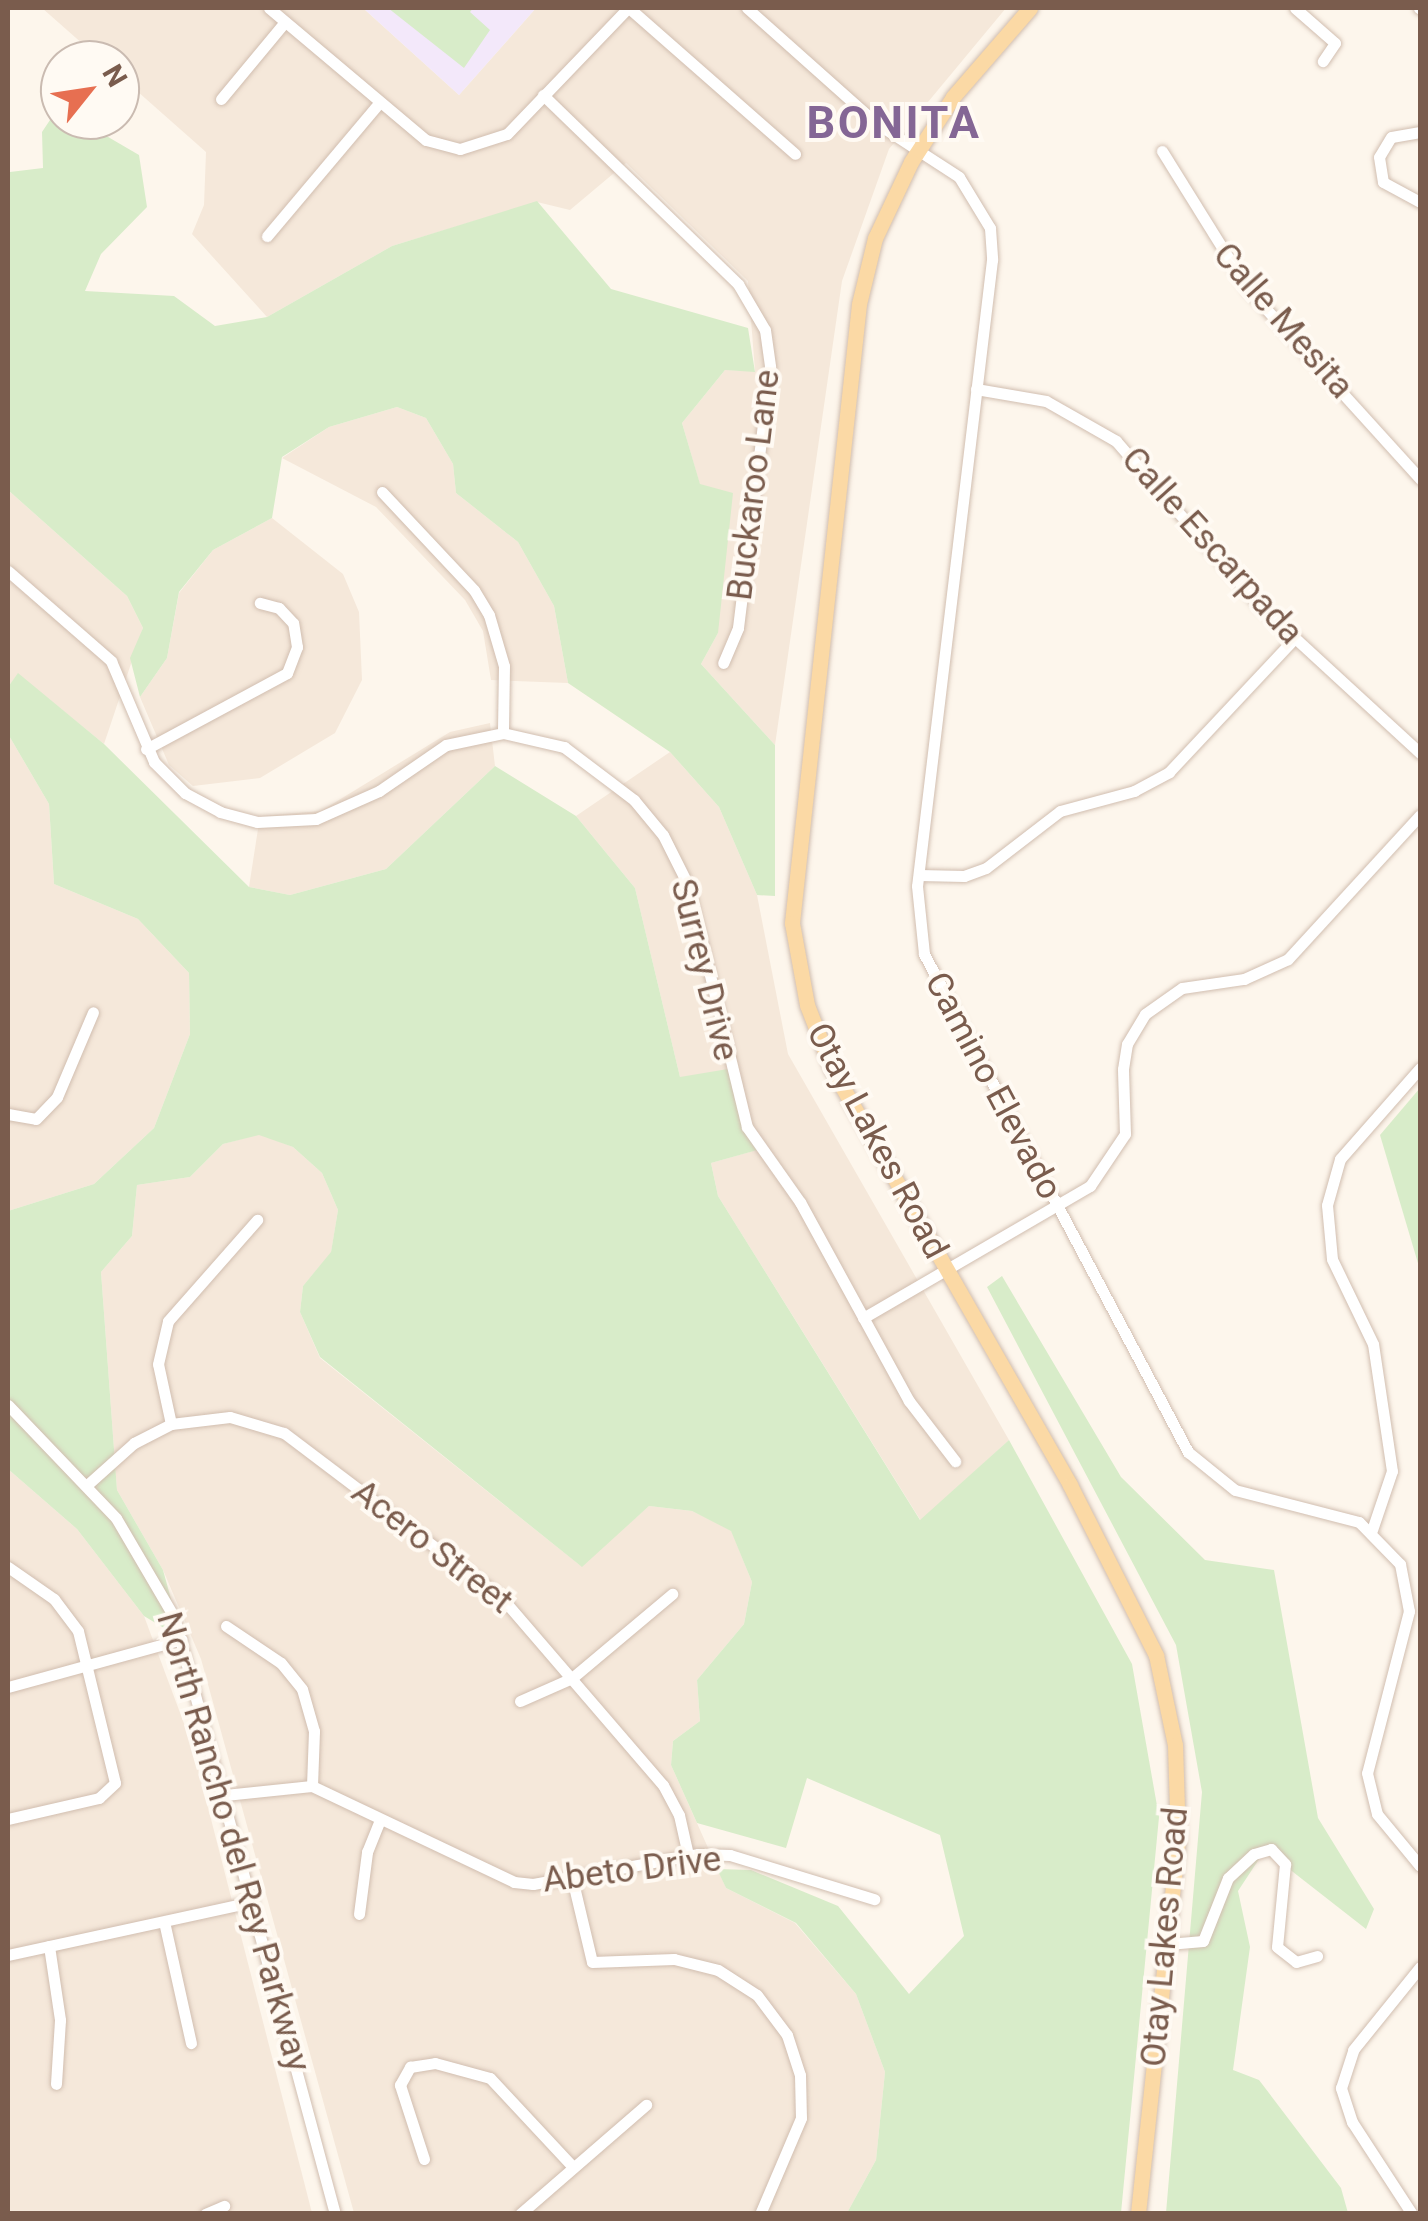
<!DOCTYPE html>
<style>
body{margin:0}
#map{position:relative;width:1428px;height:2221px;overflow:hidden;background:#fdf6ec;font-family:Roboto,sans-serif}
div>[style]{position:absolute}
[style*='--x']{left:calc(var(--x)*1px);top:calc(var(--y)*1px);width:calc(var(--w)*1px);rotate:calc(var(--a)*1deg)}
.residential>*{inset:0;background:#f5e8da}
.education>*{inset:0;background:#f3e8fa}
.green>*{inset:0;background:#d8ecc9}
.roads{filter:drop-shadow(0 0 2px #d1beb0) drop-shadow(0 0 2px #d1beb0)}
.minor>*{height:11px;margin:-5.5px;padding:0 5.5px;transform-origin:5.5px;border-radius:5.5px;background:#fff}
.major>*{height:15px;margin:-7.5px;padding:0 7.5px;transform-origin:7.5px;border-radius:7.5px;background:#fbd9a5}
span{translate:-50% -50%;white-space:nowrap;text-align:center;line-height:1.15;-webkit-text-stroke:8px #fffaf3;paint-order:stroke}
.street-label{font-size:35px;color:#7a5c4d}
.district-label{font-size:45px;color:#846695;font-weight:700;letter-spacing:2.5px}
.frame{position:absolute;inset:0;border:10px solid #7a5c4d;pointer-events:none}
.north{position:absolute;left:40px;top:40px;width:100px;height:100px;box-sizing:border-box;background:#fffaf3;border:2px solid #cabbb1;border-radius:50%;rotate:60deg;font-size:28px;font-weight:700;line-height:40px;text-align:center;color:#7a5c4d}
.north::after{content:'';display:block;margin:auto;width:35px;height:45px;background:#e76f51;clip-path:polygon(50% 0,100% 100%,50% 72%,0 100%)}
</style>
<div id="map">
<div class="residential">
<div style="clip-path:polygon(42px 8px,363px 8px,459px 95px,536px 8px,1006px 8px,889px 149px,842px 281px,775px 745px,701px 664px,718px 633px,700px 485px,682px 423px,725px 370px,755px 371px,748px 281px,626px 163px,570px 210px,537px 202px,392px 246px,267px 317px,192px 234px,204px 205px,206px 152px,120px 76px,120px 60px,101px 60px)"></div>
<div style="clip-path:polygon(397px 407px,426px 418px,453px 464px,456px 493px,518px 542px,554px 606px,568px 683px,491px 680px,483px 631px,465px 600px,376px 507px,282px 458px,329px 427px)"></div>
<div style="clip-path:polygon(8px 490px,127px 596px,143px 628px,104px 744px,18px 674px,8px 687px)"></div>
<div style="clip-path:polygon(272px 518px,343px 574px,359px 612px,362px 680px,335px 733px,260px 778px,193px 786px,169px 765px,140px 697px,167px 658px,179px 593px,213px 550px)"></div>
<div style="clip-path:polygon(490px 723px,495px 766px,386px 869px,290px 895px,249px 887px,260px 816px,321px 811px,450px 732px)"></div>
<div style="clip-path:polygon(8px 734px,49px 804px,54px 884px,138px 919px,189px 973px,190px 1034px,154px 1128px,94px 1184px,8px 1211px)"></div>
<div style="clip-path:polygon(670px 752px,719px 807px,757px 895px,788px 1054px,1009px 1440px,921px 1521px,718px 1196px,711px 1163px,760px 1149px,680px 1077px,635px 888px,576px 816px)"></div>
<div style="clip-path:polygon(260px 1134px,293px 1147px,322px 1173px,338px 1210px,331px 1253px,303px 1286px,300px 1312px,320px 1358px,581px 1566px,649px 1506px,692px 1511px,731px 1530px,752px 1582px,744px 1624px,697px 1680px,700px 1721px,673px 1741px,671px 1765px,726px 1888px,795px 1923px,856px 1994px,885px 2072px,876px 2160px,847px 2213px,354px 2213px,201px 1659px,163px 1570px,117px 1490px,101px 1272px,132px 1236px,137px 1185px,190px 1177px,223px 1144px)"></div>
<div style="clip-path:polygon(8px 1469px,77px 1529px,144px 1616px,192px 1745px,312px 2213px,8px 2213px)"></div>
</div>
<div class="education">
<div style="clip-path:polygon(363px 8px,536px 8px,459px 95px)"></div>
</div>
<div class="green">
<div style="clip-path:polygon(388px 8px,473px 8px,470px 12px,490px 30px,464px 68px)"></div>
<div style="clip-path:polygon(58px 108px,60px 120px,79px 120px,139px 155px,147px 207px,101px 254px,85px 291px,174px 296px,215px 326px,267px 317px,392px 246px,537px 201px,611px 289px,748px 328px,755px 372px,725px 370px,682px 423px,700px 484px,733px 493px,718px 633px,701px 664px,775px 745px,775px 896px,757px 895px,719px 807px,670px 752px,568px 683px,554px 606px,518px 542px,456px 493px,453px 464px,426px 418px,397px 407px,329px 427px,282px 457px,272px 518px,213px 550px,179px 592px,167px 658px,140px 697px,130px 658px,143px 628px,127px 596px,8px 490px,8px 154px,10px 172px,43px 168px,42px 132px)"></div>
<div style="clip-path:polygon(18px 673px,104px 744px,249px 887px,290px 895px,386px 869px,495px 766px,576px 816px,635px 888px,680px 1077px,728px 1069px,761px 1149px,711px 1163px,718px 1196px,920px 1520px,1009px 1440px,1132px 1664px,1159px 1817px,1121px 2213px,847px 2213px,876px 2160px,885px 2072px,856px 1994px,796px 1923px,726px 1888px,717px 1869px,751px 1870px,838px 1906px,909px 1994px,964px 1936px,940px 1835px,807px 1778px,786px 1848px,697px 1823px,671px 1765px,673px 1741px,700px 1721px,697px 1680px,744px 1624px,752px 1582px,731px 1531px,692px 1511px,649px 1506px,582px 1567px,320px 1357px,300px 1312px,303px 1286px,331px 1252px,338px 1210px,322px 1173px,293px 1147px,259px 1135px,223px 1144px,190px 1177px,137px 1185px,132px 1236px,101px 1272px,117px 1490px,163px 1570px,182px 1639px,144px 1616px,77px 1529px,8px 1469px,8px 1211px,94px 1184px,154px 1128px,190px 1034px,189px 973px,138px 919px,54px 884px,49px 804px,8px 734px,8px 687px)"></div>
<div style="clip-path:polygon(1420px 1088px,1420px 1270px,1380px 1135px)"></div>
<div style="clip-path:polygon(1002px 1276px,1121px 1477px,1205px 1560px,1274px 1570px,1318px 1818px,1374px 1909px,1366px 1929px,1265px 1850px,1238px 1891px,1250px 1947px,1233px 2070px,1259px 2080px,1341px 2188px,1348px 2213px,1166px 2213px,1202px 1792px,1176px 1645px,987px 1287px)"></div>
</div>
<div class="roads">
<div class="minor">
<div style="--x:269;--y:8;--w:205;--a:40.1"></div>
<div style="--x:426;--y:140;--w:35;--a:15"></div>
<div style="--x:460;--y:149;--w:49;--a:-17.7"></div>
<div style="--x:507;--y:134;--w:175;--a:-46.2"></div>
<div style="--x:629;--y:8;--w:221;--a:41.3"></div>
<div style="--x:747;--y:8;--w:173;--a:41.7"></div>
<div style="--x:876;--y:123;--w:99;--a:33"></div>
<div style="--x:959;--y:177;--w:60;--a:58.7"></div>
<div style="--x:990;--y:228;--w:32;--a:86"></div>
<div style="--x:992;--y:260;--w:630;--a:96.83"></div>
<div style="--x:917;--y:886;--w:68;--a:84.1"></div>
<div style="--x:924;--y:954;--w:564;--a:62.07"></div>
<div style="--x:1188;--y:1452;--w:60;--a:39"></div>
<div style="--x:1235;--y:1490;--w:128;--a:14.5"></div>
<div style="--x:1359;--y:1522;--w:59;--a:45.7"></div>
<div style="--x:1400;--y:1564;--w:48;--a:79.2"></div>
<div style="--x:1409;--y:1611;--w:167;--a:104.5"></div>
<div style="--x:1367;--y:1773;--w:42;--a:76.3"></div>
<div style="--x:1377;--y:1814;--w:67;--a:50.4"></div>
<div style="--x:1295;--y:8;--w:53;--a:41.2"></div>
<div style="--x:1335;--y:43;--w:22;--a:124"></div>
<div style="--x:1419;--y:8;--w:1;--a:45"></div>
<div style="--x:543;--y:95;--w:272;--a:44.1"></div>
<div style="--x:738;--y:284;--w:53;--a:59.6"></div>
<div style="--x:765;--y:330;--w:37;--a:82"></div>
<div style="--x:770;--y:367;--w:263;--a:97"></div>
<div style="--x:738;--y:628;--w:38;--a:113"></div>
<div style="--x:221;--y:99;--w:100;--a:-50.3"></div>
<div style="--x:1420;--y:132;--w:29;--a:170"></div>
<div style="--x:1391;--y:137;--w:23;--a:121"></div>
<div style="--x:1379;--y:157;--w:25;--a:81"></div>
<div style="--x:1383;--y:182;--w:42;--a:28.4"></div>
<div style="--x:1162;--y:151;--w:163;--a:58.1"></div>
<div style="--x:1248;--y:289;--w:256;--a:47.8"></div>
<div style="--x:267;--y:236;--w:174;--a:-49.9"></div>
<div style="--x:976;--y:389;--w:71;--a:9.7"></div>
<div style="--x:1046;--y:401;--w:81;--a:29.7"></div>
<div style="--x:1116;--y:441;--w:216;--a:48.9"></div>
<div style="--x:1258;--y:604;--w:220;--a:42.6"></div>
<div style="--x:382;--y:492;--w:134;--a:46.8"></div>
<div style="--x:474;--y:590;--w:29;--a:59"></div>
<div style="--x:489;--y:615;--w:53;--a:73.6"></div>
<div style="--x:504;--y:666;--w:67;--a:90.9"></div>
<div style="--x:8;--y:571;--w:137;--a:41.1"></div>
<div style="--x:111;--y:661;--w:110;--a:66.9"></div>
<div style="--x:154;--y:762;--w:44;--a:45"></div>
<div style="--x:185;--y:793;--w:40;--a:28"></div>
<div style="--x:220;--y:812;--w:38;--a:15"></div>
<div style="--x:257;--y:822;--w:59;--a:-2.9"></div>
<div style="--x:316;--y:819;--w:69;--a:-24"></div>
<div style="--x:379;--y:791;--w:81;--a:-34.5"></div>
<div style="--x:446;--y:745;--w:58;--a:-11.9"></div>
<div style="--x:503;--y:733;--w:63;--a:12.9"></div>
<div style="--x:564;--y:747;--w:88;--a:37.1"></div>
<div style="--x:634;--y:800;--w:45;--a:50.4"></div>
<div style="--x:663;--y:835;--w:56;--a:63.4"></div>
<div style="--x:688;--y:885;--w:249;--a:76.3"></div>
<div style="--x:747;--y:1127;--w:92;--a:54.8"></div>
<div style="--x:800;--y:1202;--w:227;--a:61.3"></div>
<div style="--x:909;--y:1401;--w:76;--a:52.5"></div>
<div style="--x:146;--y:749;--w:160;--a:-28.3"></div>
<div style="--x:287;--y:673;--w:28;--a:-69"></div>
<div style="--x:297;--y:647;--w:24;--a:-99"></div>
<div style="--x:293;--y:623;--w:21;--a:-133"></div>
<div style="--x:279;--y:608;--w:20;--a:-165"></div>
<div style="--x:919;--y:875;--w:45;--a:1.3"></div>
<div style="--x:964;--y:876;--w:23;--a:-20"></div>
<div style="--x:986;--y:868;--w:93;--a:-37.6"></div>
<div style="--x:1060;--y:811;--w:77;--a:-15.1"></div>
<div style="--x:1134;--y:791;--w:40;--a:-28"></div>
<div style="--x:1169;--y:772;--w:183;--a:-46.8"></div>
<div style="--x:8;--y:1114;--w:28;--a:10"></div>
<div style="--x:36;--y:1119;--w:30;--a:-46"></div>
<div style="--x:57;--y:1097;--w:92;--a:-67"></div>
<div style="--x:863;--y:1318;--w:263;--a:-30.2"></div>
<div style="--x:1090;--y:1186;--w:63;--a:-56.1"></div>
<div style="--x:1125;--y:1134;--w:65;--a:-91.8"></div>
<div style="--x:1123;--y:1069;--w:25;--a:-81"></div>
<div style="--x:1127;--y:1044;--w:35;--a:-59"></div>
<div style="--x:1145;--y:1014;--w:45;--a:-35.1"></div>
<div style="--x:1182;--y:988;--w:63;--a:-8.3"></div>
<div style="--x:1244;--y:979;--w:48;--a:-24.4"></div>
<div style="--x:1288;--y:959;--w:195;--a:-47.5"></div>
<div style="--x:8;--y:1405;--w:156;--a:46.3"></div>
<div style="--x:116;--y:1518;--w:115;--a:59.6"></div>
<div style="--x:174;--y:1617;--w:618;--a:74.91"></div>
<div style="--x:171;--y:1424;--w:61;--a:-102.2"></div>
<div style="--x:158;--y:1364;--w:44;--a:-76.9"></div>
<div style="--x:168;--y:1321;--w:135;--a:-48.6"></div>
<div style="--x:87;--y:1485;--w:63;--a:-41.8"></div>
<div style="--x:134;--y:1443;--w:42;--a:-27.2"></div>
<div style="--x:171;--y:1424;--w:59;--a:-6.8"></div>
<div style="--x:230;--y:1417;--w:56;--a:16.5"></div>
<div style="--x:284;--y:1433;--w:273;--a:37.1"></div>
<div style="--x:502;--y:1598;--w:247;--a:49.3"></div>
<div style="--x:663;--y:1785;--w:34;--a:62"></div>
<div style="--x:679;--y:1815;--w:41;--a:77.3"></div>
<div style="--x:1372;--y:1530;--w:62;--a:-71.3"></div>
<div style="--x:1392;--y:1471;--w:128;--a:-98.5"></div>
<div style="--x:1373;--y:1344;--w:94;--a:-115.8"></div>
<div style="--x:1332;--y:1259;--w:54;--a:-95.3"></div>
<div style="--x:1327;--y:1205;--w:48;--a:-74.2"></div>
<div style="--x:1340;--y:1159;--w:121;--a:-48.7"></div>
<div style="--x:8;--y:1567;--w:56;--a:34.8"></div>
<div style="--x:54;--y:1599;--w:40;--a:53"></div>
<div style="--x:78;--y:1631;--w:156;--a:76.3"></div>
<div style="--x:115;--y:1783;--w:22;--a:137"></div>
<div style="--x:99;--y:1798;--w:93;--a:167"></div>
<div style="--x:226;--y:1626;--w:66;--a:33.9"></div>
<div style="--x:281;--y:1663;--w:33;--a:51"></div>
<div style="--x:302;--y:1689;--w:44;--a:74.1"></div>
<div style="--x:314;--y:1731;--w:55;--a:92.1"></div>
<div style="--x:8;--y:1687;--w:180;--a:-15.4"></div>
<div style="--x:520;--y:1701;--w:57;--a:-23.9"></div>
<div style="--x:572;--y:1678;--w:131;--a:-40"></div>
<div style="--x:225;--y:1795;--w:87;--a:-5.9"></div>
<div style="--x:312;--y:1786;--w:224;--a:25.4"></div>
<div style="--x:514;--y:1882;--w:19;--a:6"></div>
<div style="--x:533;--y:1884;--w:168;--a:-10.3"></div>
<div style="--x:698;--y:1854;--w:32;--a:2"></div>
<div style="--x:730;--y:1855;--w:151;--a:17"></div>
<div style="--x:572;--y:1878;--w:86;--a:76.6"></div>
<div style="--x:592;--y:1962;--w:82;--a:-2.1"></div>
<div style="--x:674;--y:1959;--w:45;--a:14"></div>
<div style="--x:718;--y:1970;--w:46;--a:32.7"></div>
<div style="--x:757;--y:1995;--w:50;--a:53.1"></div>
<div style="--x:787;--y:2035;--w:42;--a:72"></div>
<div style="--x:800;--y:2075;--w:43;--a:88.7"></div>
<div style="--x:801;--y:2118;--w:104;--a:113.1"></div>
<div style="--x:359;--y:1914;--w:63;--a:-82.6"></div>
<div style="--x:367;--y:1852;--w:35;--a:-68"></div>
<div style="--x:165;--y:1926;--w:120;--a:77.5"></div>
<div style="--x:1168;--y:1944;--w:35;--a:-5"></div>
<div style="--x:1203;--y:1941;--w:68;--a:-68.4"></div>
<div style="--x:1228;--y:1878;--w:35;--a:-43"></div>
<div style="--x:1254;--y:1854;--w:18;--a:-16"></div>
<div style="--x:1271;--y:1849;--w:21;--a:47"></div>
<div style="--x:1285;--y:1864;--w:83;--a:95.5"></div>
<div style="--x:1277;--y:1947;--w:24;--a:38"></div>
<div style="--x:1296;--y:1962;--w:22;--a:-16"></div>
<div style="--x:49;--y:1946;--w:75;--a:81.5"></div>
<div style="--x:60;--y:2020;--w:64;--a:93.6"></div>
<div style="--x:8;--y:1955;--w:250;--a:-12.3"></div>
<div style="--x:424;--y:2159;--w:78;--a:-108"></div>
<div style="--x:400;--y:2085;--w:21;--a:-61"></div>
<div style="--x:410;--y:2067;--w:25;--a:-9"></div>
<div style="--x:435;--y:2063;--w:57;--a:15.3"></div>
<div style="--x:490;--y:2078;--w:120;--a:47"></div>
<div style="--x:205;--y:2214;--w:21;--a:-23"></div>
<div style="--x:520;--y:2214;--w:167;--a:-40.9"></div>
<div style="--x:1412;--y:2214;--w:110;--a:-123.1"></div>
<div style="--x:1352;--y:2122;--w:36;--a:-108"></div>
<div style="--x:1341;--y:2088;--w:40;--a:-72"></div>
<div style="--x:1353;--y:2050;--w:107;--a:-51.1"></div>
</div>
<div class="major">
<div style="--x:1030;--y:8;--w:118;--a:130.9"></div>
<div style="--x:953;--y:97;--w:77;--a:122.9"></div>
<div style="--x:911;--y:162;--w:84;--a:115.3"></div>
<div style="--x:875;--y:238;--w:68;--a:103.6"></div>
<div style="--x:859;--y:304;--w:623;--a:96.18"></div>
<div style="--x:792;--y:923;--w:83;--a:79.6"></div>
<div style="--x:807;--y:1005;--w:69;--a:68.7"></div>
<div style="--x:832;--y:1069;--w:479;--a:60.2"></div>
<div style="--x:1070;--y:1485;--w:191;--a:63.2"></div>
<div style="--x:1156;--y:1655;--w:92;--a:78.1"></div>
<div style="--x:1175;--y:1745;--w:94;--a:88.2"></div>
<div style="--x:1178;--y:1839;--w:377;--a:96.1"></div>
</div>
</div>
<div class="street-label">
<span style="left:1283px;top:321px;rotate:49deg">Calle Mesita</span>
<span style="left:754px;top:485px;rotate:-83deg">Buckaroo Lane</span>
<span style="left:1212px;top:546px;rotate:48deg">Calle Escarpada</span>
<span style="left:704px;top:970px;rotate:76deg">Surrey Drive</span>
<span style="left:993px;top:1086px;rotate:62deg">Camino Elevado</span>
<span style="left:877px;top:1141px;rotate:62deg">Otay Lakes Road</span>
<span style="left:432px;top:1547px;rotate:38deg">Acero Street</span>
<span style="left:233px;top:1842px;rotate:74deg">North Rancho del Rey Parkway</span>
<span style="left:632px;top:1870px;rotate:-7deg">Abeto Drive</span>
<span style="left:1165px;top:1937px;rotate:-85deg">Otay Lakes Road</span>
</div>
<div class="district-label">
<span style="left:894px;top:123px">BONITA</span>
</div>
<div class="frame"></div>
<div class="north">N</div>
</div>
